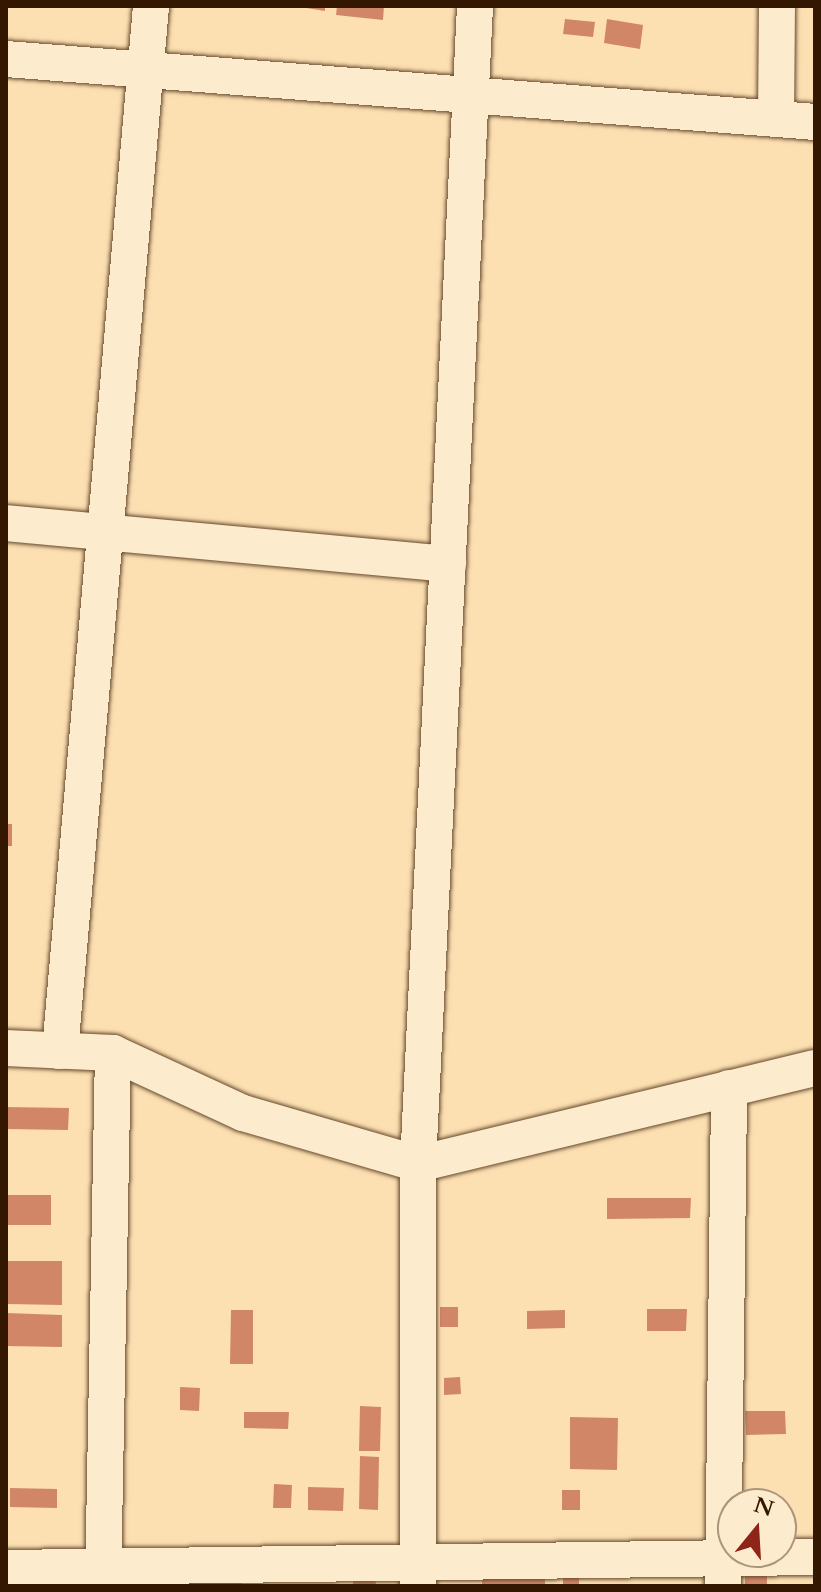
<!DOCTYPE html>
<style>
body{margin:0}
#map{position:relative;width:821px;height:1592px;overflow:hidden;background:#fce0b2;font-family:Cardo,serif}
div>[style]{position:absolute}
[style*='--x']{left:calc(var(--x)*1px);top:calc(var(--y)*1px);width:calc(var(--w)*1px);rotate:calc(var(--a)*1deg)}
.building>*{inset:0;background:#d18767}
.roads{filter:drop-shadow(0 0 2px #65492c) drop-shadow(0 0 2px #65492c)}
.minor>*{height:36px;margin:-18px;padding:0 18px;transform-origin:18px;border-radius:18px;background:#fdebcd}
span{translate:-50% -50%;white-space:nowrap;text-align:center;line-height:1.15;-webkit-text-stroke:8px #fdebcd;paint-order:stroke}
.frame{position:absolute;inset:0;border:8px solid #331700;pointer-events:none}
.north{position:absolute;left:717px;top:1488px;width:80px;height:80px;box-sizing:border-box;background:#fdebcd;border:2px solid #ac967b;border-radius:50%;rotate:18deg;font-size:22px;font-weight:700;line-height:32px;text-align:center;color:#331700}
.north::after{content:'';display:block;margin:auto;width:28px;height:36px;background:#8f2418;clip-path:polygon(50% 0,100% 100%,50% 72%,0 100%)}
</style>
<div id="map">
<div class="building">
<div style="clip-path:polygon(294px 6px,325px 6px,325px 11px)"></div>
<div style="clip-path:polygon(337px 6px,384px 6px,383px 20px,336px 15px)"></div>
<div style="clip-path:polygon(565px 19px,595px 22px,593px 37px,563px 34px)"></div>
<div style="clip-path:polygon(607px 19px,643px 25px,640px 49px,604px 43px)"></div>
<div style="clip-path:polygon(6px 824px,12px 824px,12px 846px,6px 846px)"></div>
<div style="clip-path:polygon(6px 1107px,69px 1108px,68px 1130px,6px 1129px)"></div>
<div style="clip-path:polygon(6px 1195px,51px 1195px,51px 1225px,6px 1225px)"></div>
<div style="clip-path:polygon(607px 1198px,691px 1198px,690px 1218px,607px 1219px)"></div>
<div style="clip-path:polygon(6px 1261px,62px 1261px,62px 1305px,6px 1304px)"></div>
<div style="clip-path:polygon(440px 1307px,458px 1307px,458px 1327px,440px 1327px)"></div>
<div style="clip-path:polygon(647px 1309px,687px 1309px,686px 1331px,647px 1331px)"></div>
<div style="clip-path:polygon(231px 1310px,253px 1310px,253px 1364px,230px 1364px)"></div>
<div style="clip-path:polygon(565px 1310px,565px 1328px,527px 1329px,527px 1311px)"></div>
<div style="clip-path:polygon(6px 1313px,62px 1315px,62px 1347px,6px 1346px)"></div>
<div style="clip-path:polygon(460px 1377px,461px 1394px,444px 1395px,444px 1378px)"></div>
<div style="clip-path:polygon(180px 1387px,200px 1388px,199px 1411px,180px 1410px)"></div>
<div style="clip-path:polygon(360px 1406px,381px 1407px,380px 1451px,359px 1451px)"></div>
<div style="clip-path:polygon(745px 1411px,785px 1411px,786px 1434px,746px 1435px)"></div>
<div style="clip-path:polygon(244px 1412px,289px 1412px,288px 1429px,244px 1428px)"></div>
<div style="clip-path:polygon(570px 1417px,618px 1418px,617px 1470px,570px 1469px)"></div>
<div style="clip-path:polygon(360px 1456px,379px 1457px,378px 1510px,359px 1509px)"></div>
<div style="clip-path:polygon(274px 1484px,292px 1485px,291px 1508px,273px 1508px)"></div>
<div style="clip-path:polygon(308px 1487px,344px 1488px,343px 1511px,308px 1510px)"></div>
<div style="clip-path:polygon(10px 1488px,57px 1489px,57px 1508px,10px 1507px)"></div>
<div style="clip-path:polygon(562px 1490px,580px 1490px,580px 1510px,562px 1510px)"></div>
<div style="clip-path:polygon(242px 1568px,242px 1586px,176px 1586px,176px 1569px)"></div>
<div style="clip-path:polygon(482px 1568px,545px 1569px,545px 1586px,482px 1586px)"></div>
<div style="clip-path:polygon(563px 1569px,579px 1569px,579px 1586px,563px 1586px)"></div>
<div style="clip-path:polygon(353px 1570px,375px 1570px,376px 1586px,353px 1586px)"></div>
<div style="clip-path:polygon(745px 1573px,767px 1573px,767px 1586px,745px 1586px)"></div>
</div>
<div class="roads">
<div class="minor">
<div style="--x:6;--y:59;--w:811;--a:4.45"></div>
<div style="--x:776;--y:119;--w:113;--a:-89.5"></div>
<div style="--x:6;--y:523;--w:444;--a:5.3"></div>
<div style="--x:6;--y:1048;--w:107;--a:2.7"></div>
<div style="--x:113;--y:1053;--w:143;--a:24.8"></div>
<div style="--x:243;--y:1113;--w:182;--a:16.2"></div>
<div style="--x:418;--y:1164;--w:408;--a:-13.6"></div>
<div style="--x:60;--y:1051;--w:1049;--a:-85.02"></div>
<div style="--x:6;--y:1568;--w:809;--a:-0.78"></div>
<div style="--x:103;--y:1586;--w:533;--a:-88.93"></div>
<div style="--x:418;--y:1586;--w:422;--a:-90"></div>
<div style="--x:418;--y:1164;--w:1159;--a:-87.18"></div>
<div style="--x:723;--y:1586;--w:498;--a:-89.3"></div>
</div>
</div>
<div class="frame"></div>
<div class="north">N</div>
</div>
